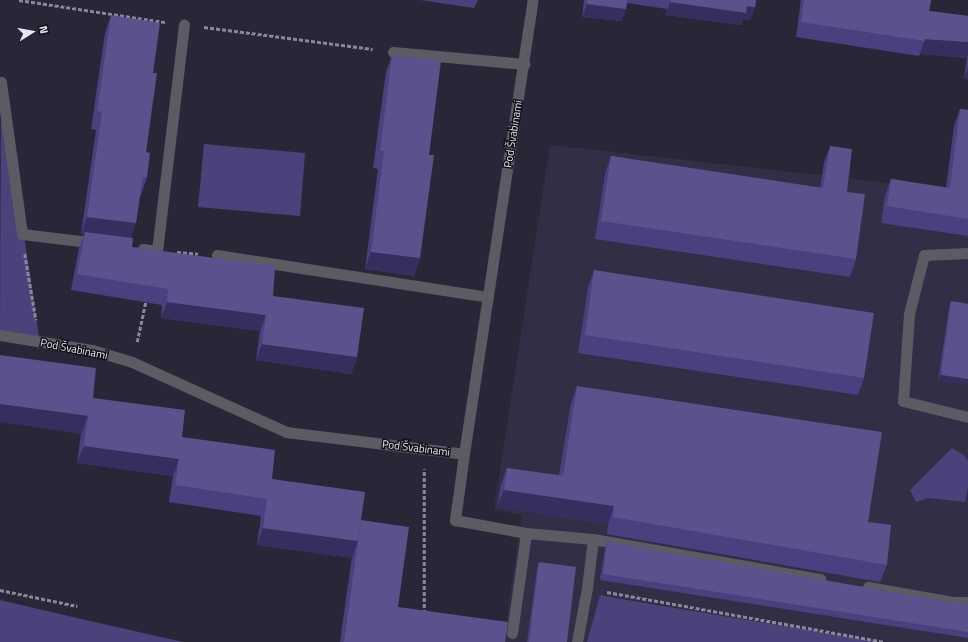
<!DOCTYPE html>
<meta charset="utf-8">
<style>
body{margin:0}
#map{position:relative;width:968px;height:642px;overflow:hidden;background:#282738;font-family:"Titillium Web",sans-serif}
div>[style]{position:absolute}
[style*='--x']{left:calc(var(--x)*1px);top:calc(var(--y)*1px);width:calc(var(--w)*1px);rotate:calc(var(--a)*1deg)}
.built>*{inset:0;background:#312f46}
.green>*{inset:0;background:#4a437b}
.path>*{height:2.5px;margin-top:-1.25px;transform-origin:0;background:repeating-linear-gradient(90deg,#888896 0 4px,transparent 0 6px)}
.service>*{height:11px;margin:-5.5px;padding:0 5.5px;transform-origin:5.5px;border-radius:5.5px;background:#5b5b64}
.minor>*{height:11px;margin:-5.5px;padding:0 5.5px;transform-origin:5.5px;border-radius:5.5px;background:#5b5b64}
.wall>*{inset:0;background:#4b3f80}
.shaded-wall>*{inset:0;background:#362e5e}
.building>*{inset:0;background:#5c518c}
span{translate:-50% -50%;white-space:nowrap;text-align:center;line-height:1.15;-webkit-text-stroke:3px #121119;paint-order:stroke}
.street-label{font-size:11px;color:#e8e8f4}
.north{position:absolute;left:12px;top:12px;width:40px;height:40px;-webkit-text-stroke:3px #121119;paint-order:stroke;rotate:79deg;font-size:11px;font-weight:700;line-height:16px;text-align:center;color:#e8e8f4}
.north::after{content:'';display:block;margin:auto;width:14px;height:18px;background:#e8e8f4;clip-path:polygon(50% 0,100% 100%,50% 72%,0 100%)}
</style>
<div id="map">
<div class="built">
<div style="clip-path:polygon(550px 145px,968px 192px,968px 642px,880px 642px,600px 595px,587px 642px,503px 642px,522px 515px,494px 510px)"></div>
</div>
<div class="green">
<div style="clip-path:polygon(1px 82px,40px 343px,0 335px)"></div>
<div style="clip-path:polygon(204px 144px,305px 153px,300px 216px,198px 207px)"></div>
<div style="clip-path:polygon(952px 448px,964px 455px,968px 461px,968px 488px,965px 502px,928px 498px,916px 502px,910px 490px)"></div>
<div style="clip-path:polygon(600px 595px,616px 598px,880px 642px,587px 642px)"></div>
<div style="clip-path:polygon(0 600px,77px 618px,183px 642px,0 642px)"></div>
</div>
<div class="path">
<div style="--x:19;--y:0;--w:148;--a:8.6"></div>
<div style="--x:204;--y:27;--w:170;--a:7.4"></div>
<div style="--x:177;--y:252;--w:21;--a:5"></div>
<div style="--x:25;--y:254;--w:67;--a:80.5"></div>
<div style="--x:137;--y:342;--w:43;--a:-77.9"></div>
<div style="--x:0;--y:590;--w:79;--a:11.7"></div>
<div style="--x:607;--y:592;--w:282;--a:10.2"></div>
<div style="--x:424;--y:614;--w:145;--a:-90"></div>
</div>
<div class="service">
<div style="--x:393;--y:52;--w:132;--a:5.2"></div>
<div style="--x:1;--y:82;--w:153;--a:82.1"></div>
<div style="--x:22;--y:234;--w:75;--a:6.9"></div>
<div style="--x:143;--y:249;--w:14;--a:8"></div>
<div style="--x:157;--y:251;--w:228;--a:-83.2"></div>
<div style="--x:968;--y:253;--w:44;--a:177.4"></div>
<div style="--x:924;--y:255;--w:61;--a:104.3"></div>
<div style="--x:909;--y:314;--w:87;--a:93.9"></div>
<div style="--x:903;--y:401;--w:67;--a:13.8"></div>
<div style="--x:217;--y:255;--w:274;--a:8.8"></div>
<div style="--x:464;--y:454;--w:67;--a:97.8"></div>
<div style="--x:455;--y:520;--w:72;--a:10.4"></div>
<div style="--x:526;--y:533;--w:67;--a:5.1"></div>
<div style="--x:593;--y:539;--w:49;--a:97"></div>
<div style="--x:587;--y:588;--w:55;--a:100.5"></div>
<div style="--x:593;--y:539;--w:231;--a:10"></div>
<div style="--x:868;--y:587;--w:86;--a:10"></div>
<div style="--x:953;--y:602;--w:15;--a:0"></div>
<div style="--x:512;--y:633;--w:101;--a:-82"></div>
</div>
<div class="minor">
<div style="--x:0;--y:335;--w:93;--a:9.3"></div>
<div style="--x:92;--y:350;--w:42;--a:16.7"></div>
<div style="--x:132;--y:362;--w:169;--a:24.4"></div>
<div style="--x:286;--y:432;--w:179;--a:7"></div>
<div style="--x:464;--y:454;--w:459;--a:-81.4"></div>
</div>
<div class="wall">
<div style="clip-path:polygon(420px 0,478px 0,474px 8px)"></div>
<div style="clip-path:polygon(584px 0,756px 0,755px 7px,750px 20px,743px 19px,741px 25px,666px 15px,667px 9px,627px 3px,626px 9px,621px 21px,582px 17px)"></div>
<div style="clip-path:polygon(801px 0,931px 0,929px 11px,968px 16px,968px 79px,964px 78px,967px 58px,920px 54px,919px 56px,796px 37px)"></div>
<div style="clip-path:polygon(111px 15px,153px 73px,146px 152px,147px 177px,141px 195px,140px 195px,130px 238px,132px 247px,273px 296px,357px 357px,351px 374px,256px 360px,260px 331px,161px 318px,162px 305px,71px 290px,79px 248px,84px 235px,81px 234px,96px 130px,91px 129px,105px 33px)"></div>
<div style="clip-path:polygon(392px 55px,429px 155px,420px 258px,414px 276px,365px 269px,378px 169px,373px 168px,386px 72px)"></div>
<div style="clip-path:polygon(960px 109px,968px 110px,968px 236px,881px 223px,885px 196px,891px 179px,946px 188px,954px 126px)"></div>
<div style="clip-path:polygon(830px 146px,847px 192px,856px 259px,850px 277px,595px 239px,605px 174px,611px 156px,820px 188px,824px 163px)"></div>
<div style="clip-path:polygon(594px 270px,864px 378px,858px 395px,578px 353px,588px 288px)"></div>
<div style="clip-path:polygon(951px 301px,968px 304px,938px 381px,949px 308px)"></div>
<div style="clip-path:polygon(577px 386px,868px 522px,887px 565px,880px 582px,607px 534px,608px 524px,497px 507px,501px 485px,507px 468px,559px 475px,571px 403px)"></div>
<div style="clip-path:polygon(93px 398px,182px 437px,361px 523px,398px 607px,505px 642px,340px 642px,352px 556px,352px 558px,257px 545px,261px 516px,169px 502px,173px 476px,77px 463px,81px 434px)"></div>
<div style="clip-path:polygon(607px 542px,881px 591px,968px 605px,968px 638px,600px 580px,605px 548px)"></div>
<div style="clip-path:polygon(539px 562px,567px 642px,527px 642px,537px 569px)"></div>
</div>
<div class="shaded-wall">
<div style="clip-path:polygon(670px 2px,747px 6px,755px 7px,750px 20px,743px 19px,741px 25px,666px 15px)"></div>
<div style="clip-path:polygon(587px 4px,626px 9px,621px 21px,582px 17px)"></div>
<div style="clip-path:polygon(925px 39px,968px 42px,968px 55px,967px 58px,920px 54px)"></div>
<div style="clip-path:polygon(968px 68px,968px 79px,964px 78px)"></div>
<div style="clip-path:polygon(87px 217px,136px 223px,130px 240px,85px 232px,84px 235px,81px 234px)"></div>
<div style="clip-path:polygon(371px 252px,420px 258px,414px 276px,365px 269px)"></div>
<div style="clip-path:polygon(167px 302px,266px 315px,260px 331px,161px 318px)"></div>
<div style="clip-path:polygon(262px 344px,357px 357px,351px 374px,256px 360px)"></div>
<div style="clip-path:polygon(941px 375px,968px 379px,968px 385px,938px 381px)"></div>
<div style="clip-path:polygon(0 404px,88px 416px,81px 434px,0 422px)"></div>
<div style="clip-path:polygon(84px 446px,179px 459px,173px 476px,77px 463px)"></div>
<div style="clip-path:polygon(504px 490px,614px 506px,608px 524px,497px 507px)"></div>
<div style="clip-path:polygon(263px 528px,358px 541px,352px 558px,257px 545px)"></div>
</div>
<div class="building">
<div style="clip-path:polygon(587px 0,627px 0,626px 9px,587px 4px)"></div>
<div style="clip-path:polygon(671px 0,756px 0,755px 7px,747px 6px,746px 13px,670px 2px)"></div>
<div style="clip-path:polygon(804px 0,931px 0,929px 11px,968px 16px,968px 42px,925px 39px,925px 41px,801px 22px)"></div>
<div style="clip-path:polygon(111px 15px,160px 23px,153px 73px,157px 73px,146px 152px,150px 153px,147px 177px,143px 177px,136px 223px,87px 217px,102px 112px,97px 111px)"></div>
<div style="clip-path:polygon(392px 55px,441px 61px,429px 155px,434px 155px,420px 258px,371px 252px,384px 151px,380px 151px)"></div>
<div style="clip-path:polygon(960px 109px,968px 110px,968px 219px,887px 206px,891px 179px,950px 188px)"></div>
<div style="clip-path:polygon(830px 146px,852px 149px,847px 192px,865px 194px,856px 259px,601px 221px,611px 156px,823px 188px)"></div>
<div style="clip-path:polygon(85px 232px,133px 238px,132px 247px,275px 266px,273px 296px,364px 308px,357px 357px,262px 344px,266px 315px,167px 302px,168px 289px,77px 274px)"></div>
<div style="clip-path:polygon(594px 270px,874px 313px,864px 378px,585px 335px)"></div>
<div style="clip-path:polygon(951px 301px,968px 304px,968px 379px,941px 375px)"></div>
<div style="clip-path:polygon(0 355px,96px 368px,93px 398px,185px 410px,182px 437px,275px 450px,272px 479px,365px 492px,358px 541px,263px 528px,267px 499px,175px 485px,179px 459px,84px 446px,88px 416px,0 404px)"></div>
<div style="clip-path:polygon(577px 386px,882px 432px,868px 522px,891px 525px,887px 565px,613px 517px,614px 506px,504px 490px,507px 468px,563px 476px)"></div>
<div style="clip-path:polygon(361px 520px,409px 527px,398px 607px,508px 622px,505px 642px,344px 642px)"></div>
<div style="clip-path:polygon(607px 542px,881px 590px,881px 591px,968px 605px,968px 632px,603px 574px)"></div>
<div style="clip-path:polygon(539px 562px,576px 567px,567px 642px,529px 642px)"></div>
</div>
<div class="street-label">
<span style="left:513px;top:134px;rotate:-81deg">Pod Švabinami</span>
<span style="left:74px;top:349px;rotate:11deg">Pod Švabinami</span>
<span style="left:416px;top:448px;rotate:7deg">Pod Švabinami</span>
</div>
<div class="north">N</div>
</div>
